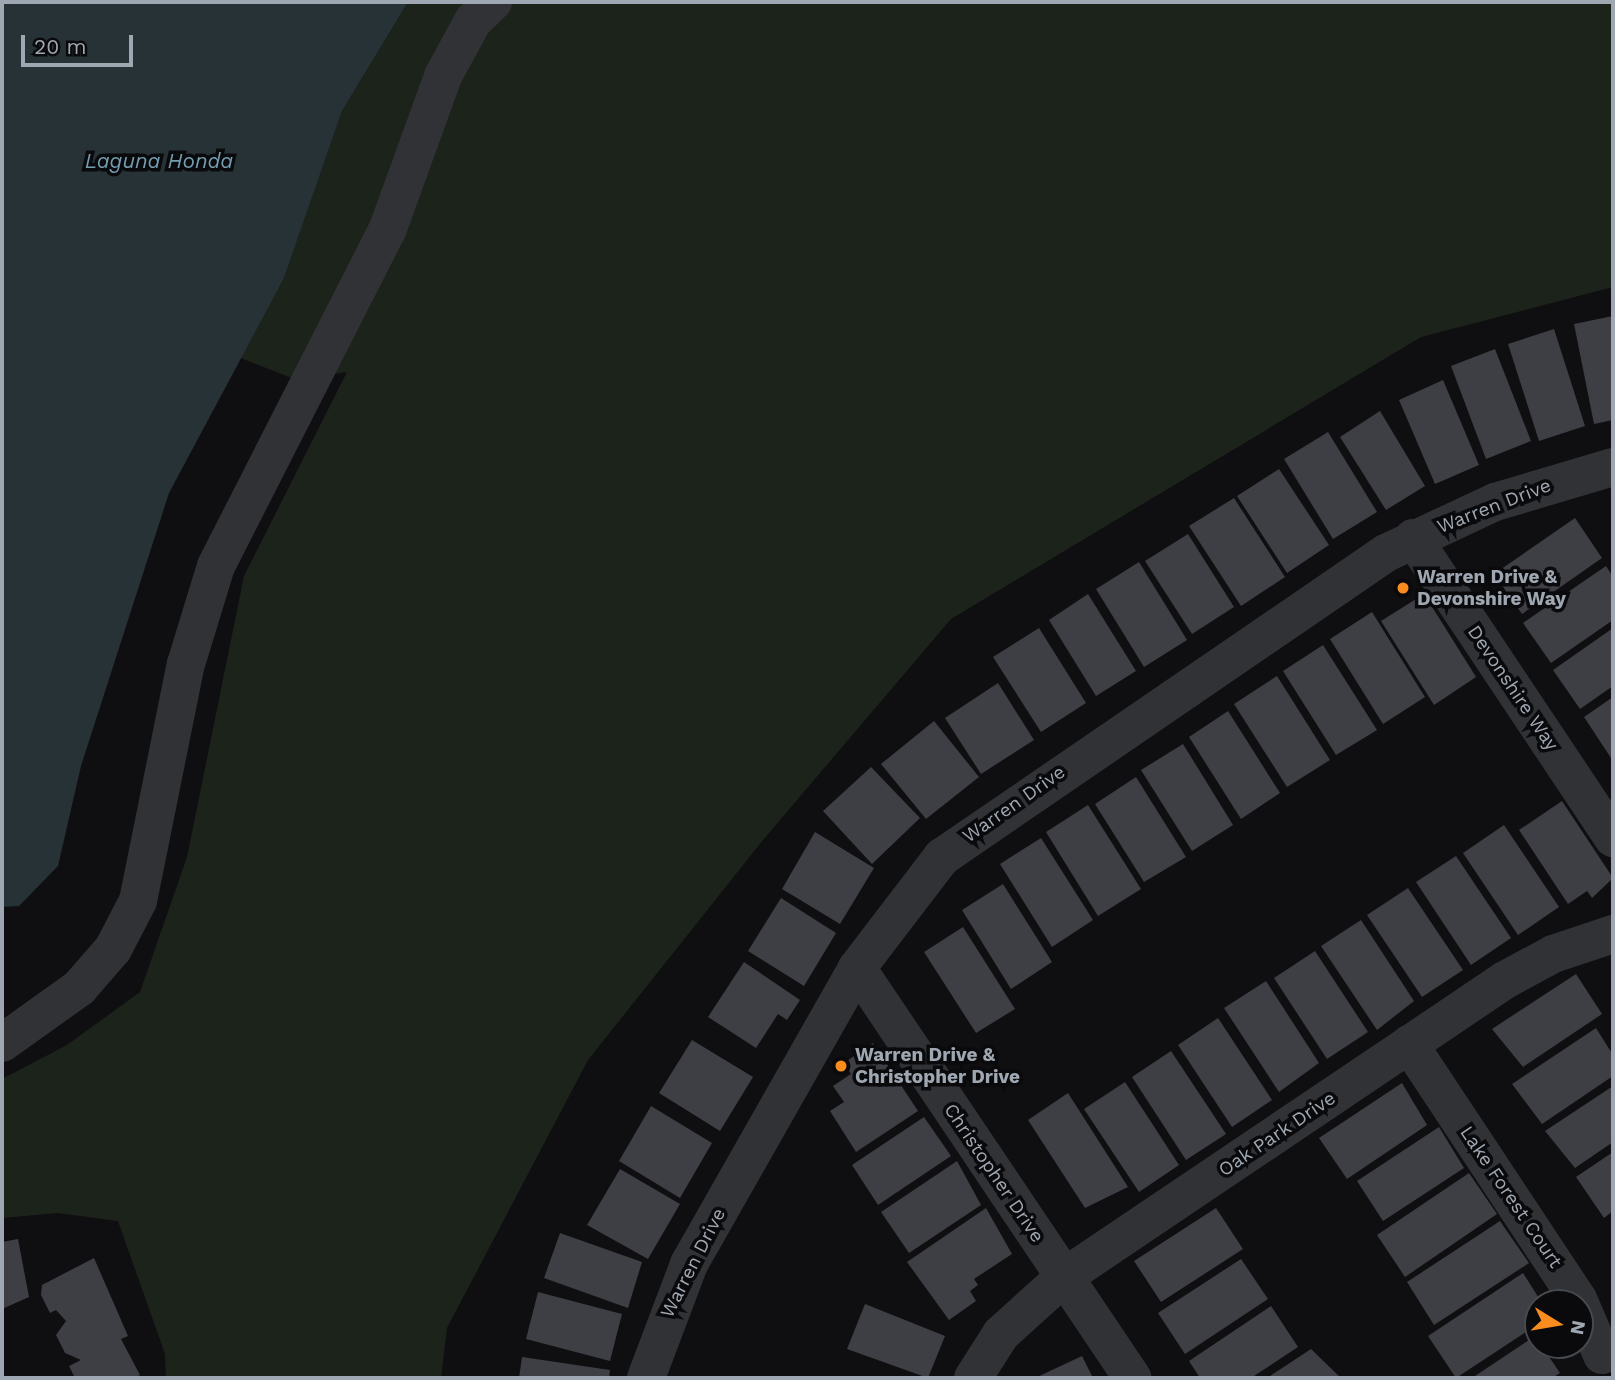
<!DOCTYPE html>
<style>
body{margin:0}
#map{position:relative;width:1615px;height:1380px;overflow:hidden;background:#0f0f11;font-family:"Work Sans",sans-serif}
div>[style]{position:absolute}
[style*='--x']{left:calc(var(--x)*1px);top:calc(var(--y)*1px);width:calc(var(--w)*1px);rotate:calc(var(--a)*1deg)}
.green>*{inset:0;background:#1c231b}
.water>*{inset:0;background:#273236}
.building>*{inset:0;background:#3e3f44}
.minor>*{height:38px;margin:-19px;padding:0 19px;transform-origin:19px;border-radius:19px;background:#303236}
.dots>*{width:19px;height:19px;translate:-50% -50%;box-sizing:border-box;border:4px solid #0a0a0c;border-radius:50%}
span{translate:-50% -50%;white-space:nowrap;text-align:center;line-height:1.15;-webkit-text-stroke:7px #0a0a0c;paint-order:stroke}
.street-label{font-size:19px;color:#9fa8b2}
.poi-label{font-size:19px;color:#9fa8b2;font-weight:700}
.left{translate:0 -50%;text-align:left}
.water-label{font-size:21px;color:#749eb0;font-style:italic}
.frame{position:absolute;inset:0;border:4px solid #9fa8b2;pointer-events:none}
.north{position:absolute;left:1524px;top:1289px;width:70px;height:70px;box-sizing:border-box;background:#0a0a0c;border:2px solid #46494e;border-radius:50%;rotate:101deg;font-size:19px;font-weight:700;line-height:28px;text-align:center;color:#9fa8b2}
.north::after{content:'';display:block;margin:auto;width:24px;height:32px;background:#f98c1f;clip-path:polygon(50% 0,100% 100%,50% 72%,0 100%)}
.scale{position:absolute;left:21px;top:35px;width:112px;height:32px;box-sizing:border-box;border:4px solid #9fa8b2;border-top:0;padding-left:9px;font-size:21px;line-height:24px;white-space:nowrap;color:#9fa8b2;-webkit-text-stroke:5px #0a0a0c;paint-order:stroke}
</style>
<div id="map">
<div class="green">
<div style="clip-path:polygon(408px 2px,1613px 2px,1613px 287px,1421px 337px,951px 619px,763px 840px,588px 1060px,447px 1328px,441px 1378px,166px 1378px,165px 1354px,118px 1221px,58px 1213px,2px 1218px,2px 1079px,67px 1045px,140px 992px,187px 857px,244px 576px,347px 372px,297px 380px,238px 357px,284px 278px,342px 111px)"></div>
</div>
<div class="water">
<div style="clip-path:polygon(2px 2px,408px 2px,342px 111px,284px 278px,169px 493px,81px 766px,58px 866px,19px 906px,2px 907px)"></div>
</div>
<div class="building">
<div style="clip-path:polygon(1613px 316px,1613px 420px,1594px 424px,1574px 324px)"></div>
<div style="clip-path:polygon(1554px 329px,1585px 426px,1539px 441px,1508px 344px)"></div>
<div style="clip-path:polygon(1495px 349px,1531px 441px,1486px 459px,1451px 366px)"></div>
<div style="clip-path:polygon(1443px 380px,1479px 465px,1435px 484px,1399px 400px)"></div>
<div style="clip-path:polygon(1380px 411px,1425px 486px,1386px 510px,1340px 437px)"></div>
<div style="clip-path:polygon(1328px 432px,1377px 512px,1333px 539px,1284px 459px)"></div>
<div style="clip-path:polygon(1279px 469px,1329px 545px,1287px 573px,1237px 496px)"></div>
<div style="clip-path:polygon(1234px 498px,1285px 577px,1241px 606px,1189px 526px)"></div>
<div style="clip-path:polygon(1575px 518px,1602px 558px,1522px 614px,1494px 574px)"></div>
<div style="clip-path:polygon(1188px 534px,1234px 607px,1192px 634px,1145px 561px)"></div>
<div style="clip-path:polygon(1139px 562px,1187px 640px,1144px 667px,1096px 589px)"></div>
<div style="clip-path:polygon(1606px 566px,1613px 577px,1613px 620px,1551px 663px,1523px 623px)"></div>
<div style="clip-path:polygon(1088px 594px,1136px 671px,1096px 696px,1049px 620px)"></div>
<div style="clip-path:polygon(1424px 594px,1476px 677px,1434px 705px,1381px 621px)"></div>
<div style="clip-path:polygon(1372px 612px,1425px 697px,1383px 724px,1330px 639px)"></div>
<div style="clip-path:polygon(1039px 628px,1086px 703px,1041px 732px,993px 657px)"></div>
<div style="clip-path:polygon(1613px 628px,1613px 686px,1580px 709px,1553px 670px)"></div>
<div style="clip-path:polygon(1323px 645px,1377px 730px,1336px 755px,1283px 671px)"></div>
<div style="clip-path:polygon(1277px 676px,1330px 760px,1287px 787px,1234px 704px)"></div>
<div style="clip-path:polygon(998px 683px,1034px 740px,981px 774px,945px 718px)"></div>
<div style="clip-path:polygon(1613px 697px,1613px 756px,1611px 758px,1584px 717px)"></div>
<div style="clip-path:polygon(1228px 711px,1280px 793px,1241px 819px,1189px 737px)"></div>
<div style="clip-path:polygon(934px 721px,979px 777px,926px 819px,881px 764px)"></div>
<div style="clip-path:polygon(1183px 744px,1233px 825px,1192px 851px,1141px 770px)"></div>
<div style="clip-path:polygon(871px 767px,920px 818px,872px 864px,823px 811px)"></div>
<div style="clip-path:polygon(1136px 777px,1186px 857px,1144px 882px,1095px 804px)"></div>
<div style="clip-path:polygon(1562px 801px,1613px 878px,1592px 898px,1587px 891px,1568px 904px,1519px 830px)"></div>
<div style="clip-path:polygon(1088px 805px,1141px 889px,1098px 916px,1046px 832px)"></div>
<div style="clip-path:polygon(1504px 825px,1559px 907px,1518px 935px,1463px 853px)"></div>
<div style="clip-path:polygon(815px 832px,874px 868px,840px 924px,782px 889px)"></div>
<div style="clip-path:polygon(1041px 838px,1093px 920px,1052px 947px,1000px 864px)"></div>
<div style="clip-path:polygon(1456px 856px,1511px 938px,1471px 965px,1416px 882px)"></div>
<div style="clip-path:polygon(1003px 884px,1052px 962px,1011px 989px,962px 910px)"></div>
<div style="clip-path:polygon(1408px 888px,1463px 970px,1422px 997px,1367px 915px)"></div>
<div style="clip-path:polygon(781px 898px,836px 933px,804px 986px,748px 951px)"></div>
<div style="clip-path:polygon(1361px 920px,1414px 1001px,1377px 1030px,1321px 946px)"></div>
<div style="clip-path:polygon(963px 927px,1015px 1009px,976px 1033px,924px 952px)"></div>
<div style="clip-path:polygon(1315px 951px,1368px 1032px,1327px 1059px,1274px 978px)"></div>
<div style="clip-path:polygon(744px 962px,800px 1000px,787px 1020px,778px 1014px,756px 1048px,708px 1017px)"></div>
<div style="clip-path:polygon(1576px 974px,1602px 1014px,1523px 1067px,1492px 1029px)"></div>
<div style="clip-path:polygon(1266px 981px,1319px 1063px,1279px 1092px,1224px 1008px)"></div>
<div style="clip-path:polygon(1218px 1018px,1272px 1100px,1232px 1127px,1178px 1045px)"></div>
<div style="clip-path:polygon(1596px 1028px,1613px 1055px,1613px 1076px,1542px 1124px,1512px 1084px)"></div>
<div style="clip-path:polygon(692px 1040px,753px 1077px,720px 1131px,659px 1093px)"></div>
<div style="clip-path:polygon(873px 1043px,918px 1111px,856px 1152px,830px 1111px,844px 1102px,833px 1086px,851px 1074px,844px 1063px)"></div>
<div style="clip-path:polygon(1171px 1051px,1226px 1134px,1186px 1160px,1132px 1077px)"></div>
<div style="clip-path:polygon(1125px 1082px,1179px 1165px,1139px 1192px,1084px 1109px)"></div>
<div style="clip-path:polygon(1402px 1083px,1427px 1125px,1347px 1179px,1319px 1138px)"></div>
<div style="clip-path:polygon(1613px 1086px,1613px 1142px,1575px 1168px,1545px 1131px)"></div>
<div style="clip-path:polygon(1068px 1093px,1128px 1187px,1085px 1208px,1028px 1120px)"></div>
<div style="clip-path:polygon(651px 1106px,712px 1143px,680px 1198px,619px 1161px)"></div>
<div style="clip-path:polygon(924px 1117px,951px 1156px,878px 1205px,852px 1165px)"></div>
<div style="clip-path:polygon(1439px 1127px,1464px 1168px,1383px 1221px,1357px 1181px)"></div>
<div style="clip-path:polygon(1613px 1152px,1613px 1211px,1604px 1218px,1576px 1177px)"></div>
<div style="clip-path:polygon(957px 1161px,981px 1205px,909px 1253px,881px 1212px)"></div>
<div style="clip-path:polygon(620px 1169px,680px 1204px,648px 1259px,587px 1225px)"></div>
<div style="clip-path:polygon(1469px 1173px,1497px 1214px,1405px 1277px,1377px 1235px)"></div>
<div style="clip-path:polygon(986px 1208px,1012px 1254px,974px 1279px,978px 1285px,970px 1291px,976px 1301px,949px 1320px,907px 1262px)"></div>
<div style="clip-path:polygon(1216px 1208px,1243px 1249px,1161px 1302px,1134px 1261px)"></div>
<div style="clip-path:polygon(1500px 1221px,1529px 1263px,1434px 1325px,1407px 1282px)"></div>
<div style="clip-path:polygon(560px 1233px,642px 1262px,628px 1308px,544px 1278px)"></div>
<div style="clip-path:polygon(18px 1239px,29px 1297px,2px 1309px,2px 1242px)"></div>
<div style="clip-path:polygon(94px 1258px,128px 1336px,121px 1339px,140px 1375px,134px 1378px,75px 1378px,69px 1366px,81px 1360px,65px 1353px,56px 1335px,66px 1321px,56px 1310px,50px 1313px,41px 1295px,42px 1285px)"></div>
<div style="clip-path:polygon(1241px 1259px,1268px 1299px,1185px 1354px,1158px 1313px)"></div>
<div style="clip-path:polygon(1523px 1273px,1542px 1303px,1538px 1324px,1456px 1378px,1428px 1336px)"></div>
<div style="clip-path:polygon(538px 1292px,622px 1314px,610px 1361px,526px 1339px)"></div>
<div style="clip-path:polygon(865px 1304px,945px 1336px,928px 1378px,847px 1349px)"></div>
<div style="clip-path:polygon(1271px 1306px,1298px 1347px,1251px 1378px,1200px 1378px,1189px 1361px)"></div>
<div style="clip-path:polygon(1535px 1336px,1560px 1373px,1552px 1378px,1472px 1378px)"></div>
<div style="clip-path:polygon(1311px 1349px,1341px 1378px,1267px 1378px)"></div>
<div style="clip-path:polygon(1082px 1356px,1093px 1378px,1035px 1378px)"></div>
<div style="clip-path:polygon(522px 1357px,610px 1370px,609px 1378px,519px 1378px)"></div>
</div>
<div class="minor">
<div style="--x:1413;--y:538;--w:361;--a:56.3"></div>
<div style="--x:857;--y:968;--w:494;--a:56.1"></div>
<div style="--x:2;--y:1043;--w:95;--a:-35.5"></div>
<div style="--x:79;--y:988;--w:52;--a:-48.9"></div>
<div style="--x:113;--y:949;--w:54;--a:-62.5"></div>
<div style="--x:138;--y:901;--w:242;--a:-78.6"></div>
<div style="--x:186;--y:664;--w:102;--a:-73"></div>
<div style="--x:216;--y:566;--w:376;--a:-63"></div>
<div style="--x:387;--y:231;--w:165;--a:-70.1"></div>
<div style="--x:443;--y:76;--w:63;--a:-61.4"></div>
<div style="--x:473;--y:21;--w:28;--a:-44"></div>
<div style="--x:1409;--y:1044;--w:306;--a:56.5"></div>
<div style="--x:1578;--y:1299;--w:61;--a:66.8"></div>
<div style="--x:646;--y:1378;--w:122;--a:-69.3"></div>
<div style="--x:689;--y:1264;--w:340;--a:-60.4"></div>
<div style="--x:857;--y:968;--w:140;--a:-52.6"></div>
<div style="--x:942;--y:857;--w:538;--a:-34.4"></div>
<div style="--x:1386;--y:553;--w:120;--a:-25.1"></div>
<div style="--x:1495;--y:502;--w:123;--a:-16.5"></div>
<div style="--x:973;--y:1378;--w:52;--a:-57.5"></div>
<div style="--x:1001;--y:1334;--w:85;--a:-42.1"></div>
<div style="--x:1064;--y:1277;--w:532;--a:-33.96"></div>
<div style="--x:1505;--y:980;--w:55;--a:-28.4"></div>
<div style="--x:1553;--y:954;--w:63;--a:-18.4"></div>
</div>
<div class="dots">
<div style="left:1403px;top:588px;background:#f98c1f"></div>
<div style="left:841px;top:1066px;background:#f98c1f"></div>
</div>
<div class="street-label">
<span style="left:1494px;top:506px;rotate:-21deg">Warren Drive</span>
<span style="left:1513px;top:688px;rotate:56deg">Devonshire Way</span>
<span style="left:1014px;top:804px;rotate:-35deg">Warren Drive</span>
<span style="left:1277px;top:1134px;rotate:-34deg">Oak Park Drive</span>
<span style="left:994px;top:1173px;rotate:56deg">Christopher Drive</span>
<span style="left:1511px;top:1197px;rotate:56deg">Lake Forest Court</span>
<span style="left:693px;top:1263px;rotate:-63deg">Warren Drive</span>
</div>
<div class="poi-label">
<span class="left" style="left:1417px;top:588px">Warren Drive &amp;<br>Devonshire Way</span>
<span class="left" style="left:855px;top:1066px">Warren Drive &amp;<br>Christopher Drive</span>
</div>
<div class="water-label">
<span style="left:159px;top:161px">Laguna Honda</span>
</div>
<div class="frame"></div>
<div class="north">N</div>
<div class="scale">20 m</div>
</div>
